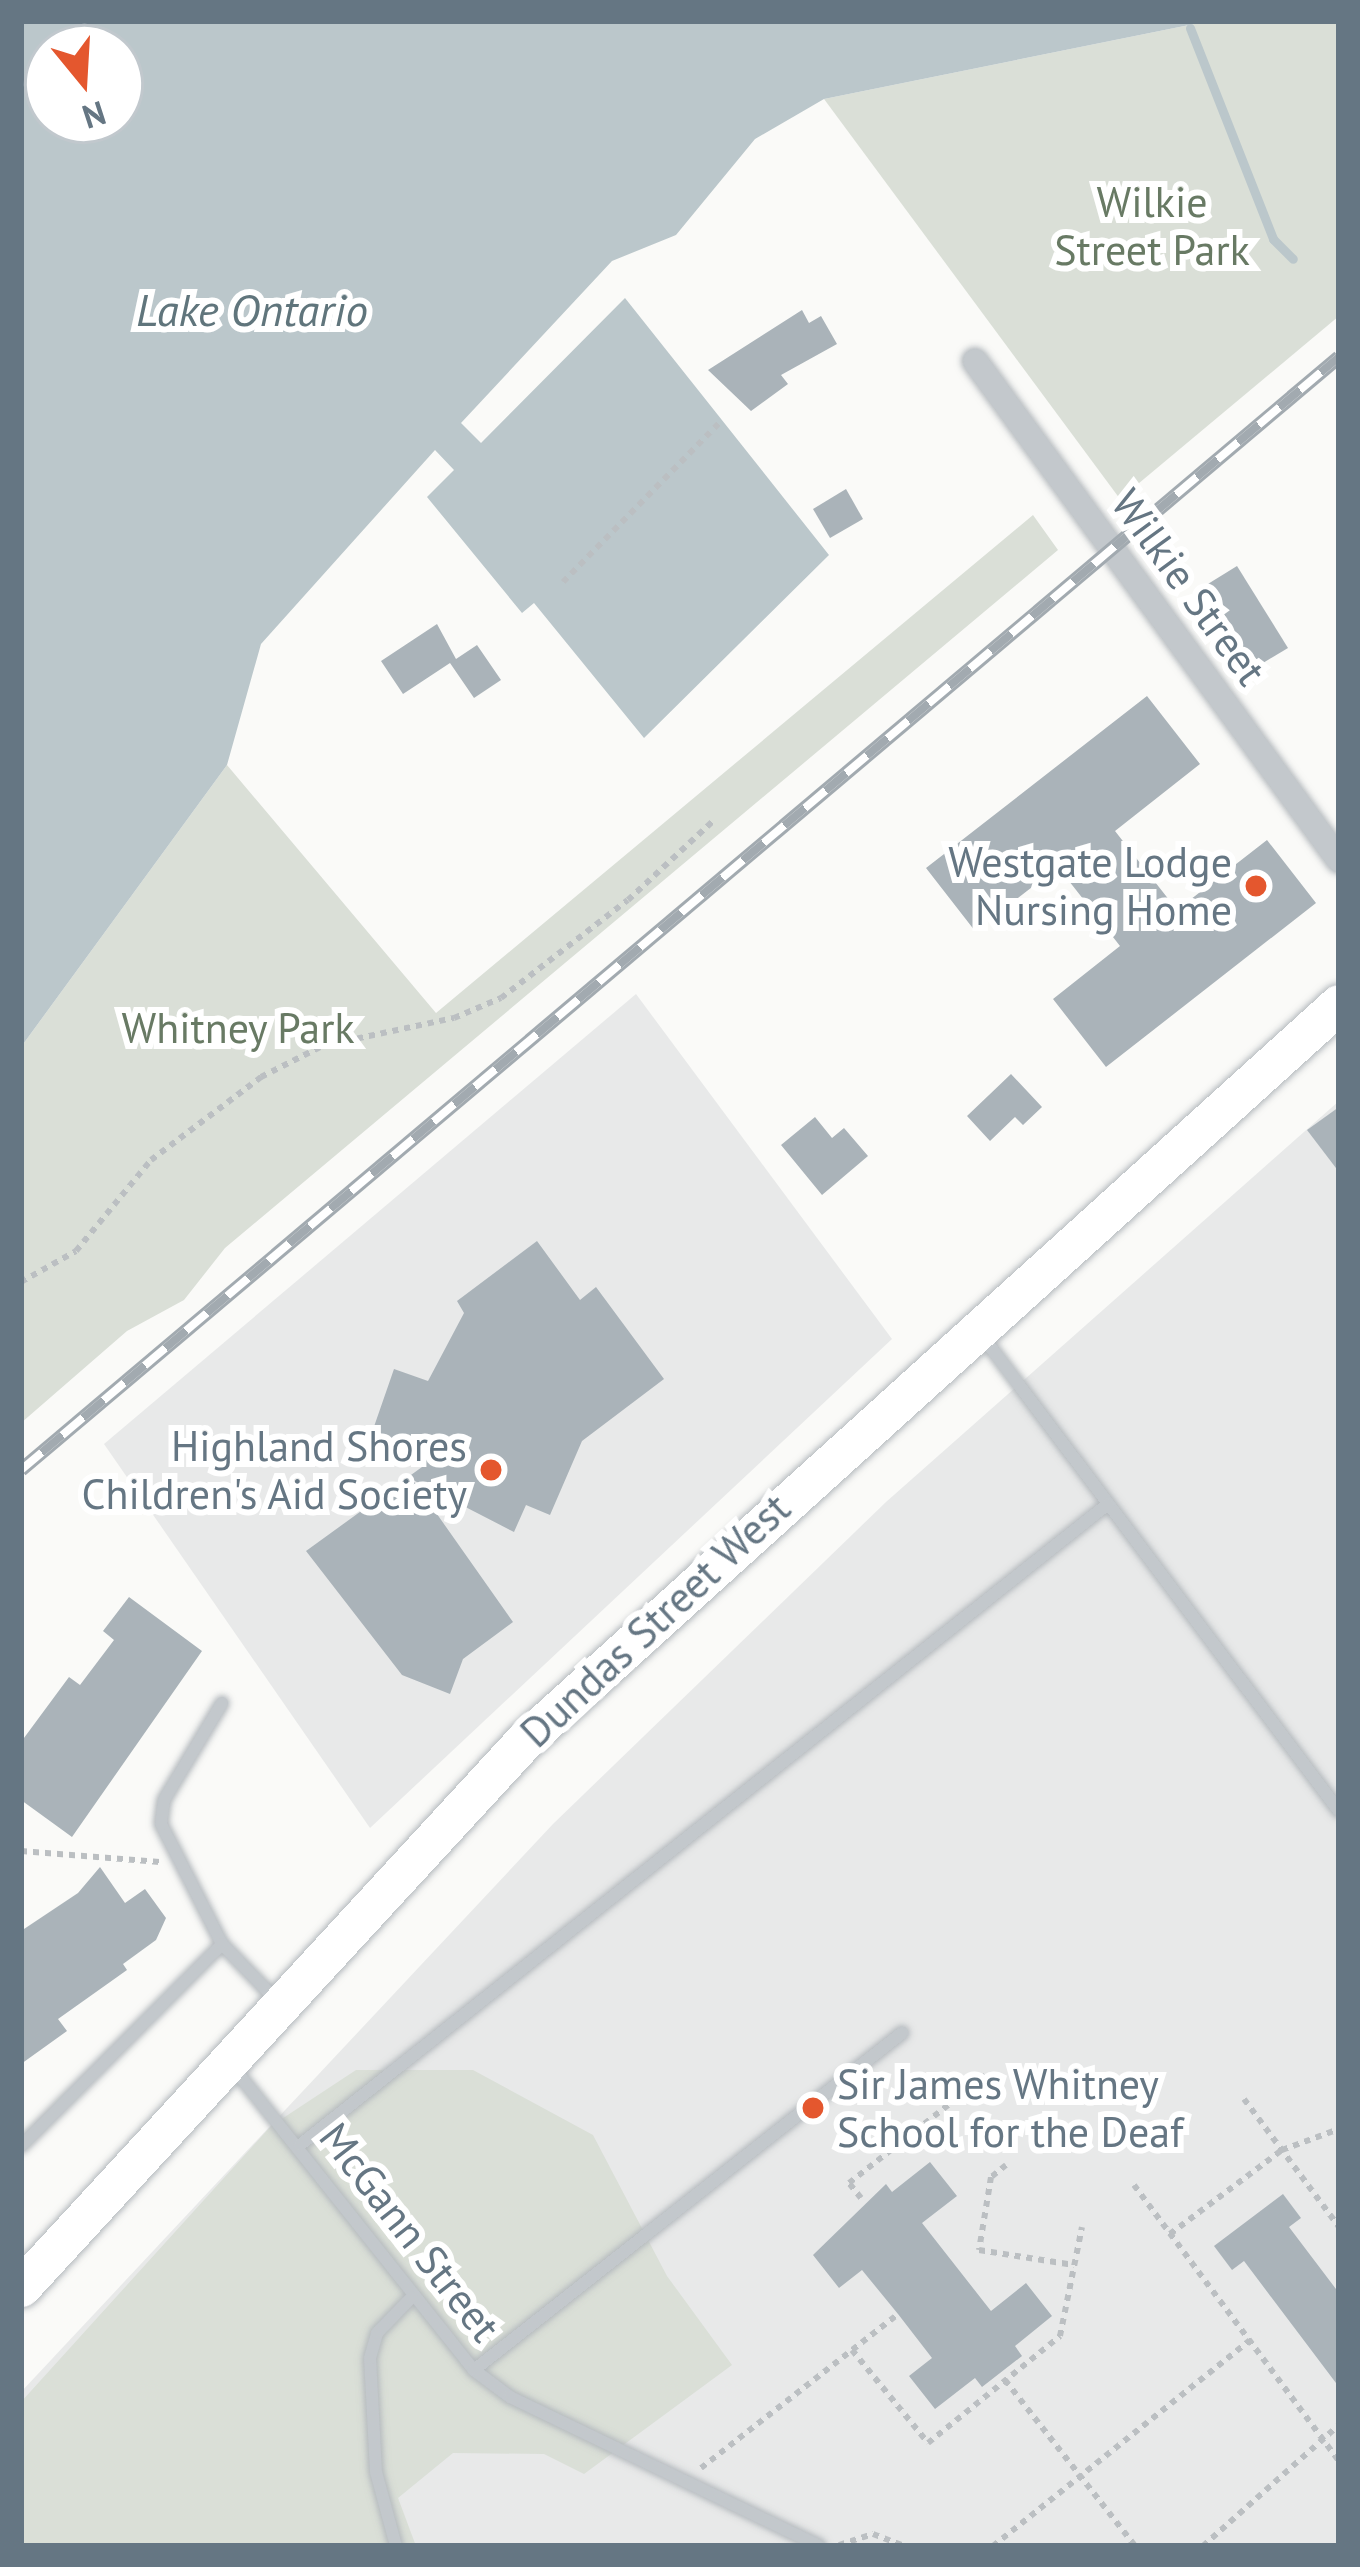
<!DOCTYPE html>
<style>
body{margin:0}
#map{position:relative;width:1360px;height:2567px;overflow:hidden;background:#fafaf8;font-family:"PT Sans",sans-serif}
div>[style]{position:absolute}
[style*='--x']{left:calc(var(--x)*1px);top:calc(var(--y)*1px);width:calc(var(--w)*1px);rotate:calc(var(--a)*1deg)}
.built>*{inset:0;background:#e8e9e9}
.green>*{inset:0;background:#dadfd7}
.water>*{inset:0;background:#bbc7cb}
.stream>*{height:9px;margin:-4.5px;padding:0 4.5px;transform-origin:4.5px;border-radius:4.5px;background:#bbc7cb}
.building>*{inset:0;background:#aab3b9}
.path>*{height:6px;margin-top:-3px;transform-origin:0;background:repeating-linear-gradient(90deg,#bbbfc2 0 6px,transparent 0 12px)}
.roads{filter:drop-shadow(0 0 3px #b5babe) drop-shadow(0 0 3px #b5babe)}
.service>*{height:12px;margin:-6px;padding:0 6px;transform-origin:6px;border-radius:6px;background:#c3c8cc}
.minor>*{height:24px;margin:-12px;padding:0 12px;transform-origin:12px;border-radius:12px;background:#c3c8cc}
.primary>*{height:39px;margin:-19.5px;padding:0 19.5px;transform-origin:19.5px;border-radius:19.5px;background:#fff}
.rail>*{height:14px;margin-top:-7px;transform-origin:0;background:repeating-linear-gradient(90deg,#fff 0 27px,#a2aab0 0 54px);box-sizing:border-box;border-block:3px solid #a2aab0}
.dots>*{width:33px;height:33px;translate:-50% -50%;box-sizing:border-box;border:6px solid #fff;border-radius:50%}
span{translate:-50% -50%;white-space:nowrap;text-align:center;line-height:1.15;-webkit-text-stroke:12px #fff;paint-order:stroke}
.park-label{font-size:42px;color:#687a64}
.street-label{font-size:42px;color:#657683}
.poi-label{font-size:42px;color:#657683}
.right{translate:-100% -50%;text-align:right}
.left{translate:0 -50%;text-align:left}
.water-label{font-size:45px;color:#60757c;font-style:italic}
.frame{position:absolute;inset:0;border:24px solid #657683;pointer-events:none}
.north{position:absolute;left:24px;top:24px;width:120px;height:120px;box-sizing:border-box;background:#fff;border:3px solid #c1c8cd;border-radius:50%;rotate:162deg;font-size:33px;font-weight:700;line-height:48px;text-align:center;color:#657683}
.north::after{content:'';display:block;margin:auto;width:42px;height:54px;background:#e4572e;clip-path:polygon(50% 0,100% 100%,50% 72%,0 100%)}
</style>
<div id="map">
<div class="built">
<div style="clip-path:polygon(636px 994px,892px 1339px,370px 1828px,104px 1444px)"></div>
<div style="clip-path:polygon(1339px 1101px,1339px 2546px,21px 2546px,21px 2392px,553px 1824px,886px 1502px)"></div>
</div>
<div class="green">
<div style="clip-path:polygon(1209px 21px,1339px 21px,1339px 316px,1120px 499px,824px 99px)"></div>
<div style="clip-path:polygon(1033px 515px,1058px 550px,225px 1248px,184px 1300px,127px 1331px,21px 1423px,21px 1047px,227px 765px,436px 1013px)"></div>
<div style="clip-path:polygon(356px 2070px,473px 2070px,593px 2135px,667px 2276px,732px 2365px,584px 2474px,544px 2454px,453px 2453px,398px 2498px,416px 2546px,21px 2546px,21px 2402px,271px 2126px)"></div>
</div>
<div class="water">
<div style="clip-path:polygon(evenodd,21px 21px,1209px 21px,824px 99px,755px 139px,676px 235px,612px 261px,461px 423px,481px 443px,625px 298px,829px 555px,644px 738px,534px 603px,522px 613px,427px 497px,454px 470px,435px 450px,261px 644px,227px 765px,21px 1047px,21px 21px,48px 48px,120px 48px,120px 120px,48px 120px,48px 48px)"></div>
</div>
<div class="stream">
<div style="--x:1190;--y:28;--w:227;--a:68.5"></div>
<div style="--x:1273;--y:239;--w:28;--a:45"></div>
</div>
<div class="building">
<div style="clip-path:polygon(802px 310px,809px 323px,821px 316px,837px 344px,781px 375px,788px 384px,751px 411px,708px 370px)"></div>
<div style="clip-path:polygon(846px 489px,863px 519px,830px 538px,813px 509px)"></div>
<div style="clip-path:polygon(1237px 566px,1288px 648px,1253px 669px,1203px 587px)"></div>
<div style="clip-path:polygon(437px 624px,456px 659px,477px 645px,501px 680px,474px 698px,450px 663px,403px 694px,381px 661px)"></div>
<div style="clip-path:polygon(1147px 696px,1200px 764px,1115px 831px,1177px 910px,1267px 840px,1316px 903px,1106px 1067px,1053px 999px,1120px 946px,1058px 867px,975px 931px,926px 868px)"></div>
<div style="clip-path:polygon(1011px 1074px,1042px 1107px,1023px 1125px,1015px 1117px,990px 1141px,967px 1116px)"></div>
<div style="clip-path:polygon(1339px 1107px,1339px 1172px,1307px 1130px)"></div>
<div style="clip-path:polygon(815px 1117px,832px 1138px,844px 1128px,868px 1156px,822px 1195px,781px 1145px)"></div>
<div style="clip-path:polygon(537px 1241px,580px 1300px,596px 1287px,664px 1379px,582px 1441px,550px 1515px,526px 1505px,514px 1532px,413px 1480px,513px 1622px,463px 1659px,450px 1694px,402px 1675px,306px 1551px,422px 1467px,369px 1441px,394px 1369px,428px 1381px,464px 1313px,457px 1301px)"></div>
<div style="clip-path:polygon(129px 1597px,202px 1651px,72px 1837px,21px 1800px,21px 1742px,69px 1677px,80px 1685px,114px 1640px,103px 1631px)"></div>
<div style="clip-path:polygon(100px 1867px,125px 1903px,145px 1889px,166px 1918px,156px 1940px,123px 1964px,127px 1970px,58px 2019px,67px 2031px,21px 2064px,21px 1931px,78px 1893px)"></div>
<div style="clip-path:polygon(930px 2162px,957px 2196px,922px 2223px,991px 2311px,1026px 2283px,1052px 2316px,1015px 2346px,1022px 2356px,982px 2387px,975px 2378px,935px 2409px,909px 2376px,932px 2358px,898px 2314px,862px 2270px,839px 2288px,813px 2255px,886px 2184px,892px 2192px)"></div>
<div style="clip-path:polygon(1283px 2194px,1301px 2218px,1289px 2227px,1339px 2293px,1339px 2387px,1244px 2261px,1232px 2270px,1214px 2246px)"></div>
</div>
<div class="path">
<div style="--x:563;--y:582;--w:223;--a:-45.5"></div>
<div style="--x:21;--y:1282;--w:63;--a:-29.4"></div>
<div style="--x:76;--y:1251;--w:118;--a:-50.5"></div>
<div style="--x:151;--y:1160;--w:138;--a:-37"></div>
<div style="--x:261;--y:1077;--w:68;--a:-26.9"></div>
<div style="--x:322;--y:1046;--w:135;--a:-12"></div>
<div style="--x:454;--y:1018;--w:51;--a:-23.1"></div>
<div style="--x:501;--y:998;--w:160;--a:-37.7"></div>
<div style="--x:628;--y:900;--w:115;--a:-42.9"></div>
<div style="--x:21;--y:1851;--w:139;--a:4.5"></div>
<div style="--x:1244;--y:2099;--w:159;--a:53.4"></div>
<div style="--x:1006;--y:2165;--w:19;--a:141"></div>
<div style="--x:991;--y:2177;--w:74;--a:99.3"></div>
<div style="--x:979;--y:2250;--w:96;--a:9"></div>
<div style="--x:1134;--y:2185;--w:344;--a:53.4"></div>
<div style="--x:861;--y:2198;--w:19;--a:-129"></div>
<div style="--x:849;--y:2183;--w:179;--a:-38.2"></div>
<div style="--x:1170;--y:2234;--w:140;--a:-36.9"></div>
<div style="--x:1282;--y:2150;--w:61;--a:-20.2"></div>
<div style="--x:852;--y:2350;--w:120;--a:50.7"></div>
<div style="--x:928;--y:2443;--w:170;--a:-39"></div>
<div style="--x:1060;--y:2336;--w:111;--a:-78.6"></div>
<div style="--x:1005;--y:2380;--w:211;--a:51.9"></div>
<div style="--x:701;--y:2468;--w:250;--a:-38"></div>
<div style="--x:839;--y:2545;--w:36;--a:-18"></div>
<div style="--x:873;--y:2534;--w:33;--a:21"></div>
<div style="--x:993;--y:2546;--w:329;--a:-38.7"></div>
<div style="--x:1203;--y:2546;--w:182;--a:-41.7"></div>
</div>
<div class="roads">
<div class="service">
<div style="--x:980;--y:1333;--w:598;--a:53.09"></div>
<div style="--x:222;--y:1944;--w:135;--a:-116.9"></div>
<div style="--x:161;--y:1824;--w:24;--a:-83"></div>
<div style="--x:164;--y:1800;--w:113;--a:-59.1"></div>
<div style="--x:232;--y:2066;--w:389;--a:51.5"></div>
<div style="--x:474;--y:2370;--w:45;--a:36.9"></div>
<div style="--x:510;--y:2397;--w:343;--a:25.7"></div>
<div style="--x:300;--y:2145;--w:1031;--a:-38.43"></div>
<div style="--x:21;--y:2146;--w:285;--a:-45.1"></div>
<div style="--x:222;--y:1944;--w:79;--a:46"></div>
<div style="--x:474;--y:2370;--w:545;--a:-38.22"></div>
<div style="--x:396;--y:2546;--w:77;--a:-105.1"></div>
<div style="--x:376;--y:2472;--w:114;--a:-93"></div>
<div style="--x:370;--y:2358;--w:26;--a:-74"></div>
<div style="--x:377;--y:2333;--w:50;--a:-45.8"></div>
</div>
<div class="minor">
<div style="--x:975;--y:361;--w:618;--a:53.89"></div>
</div>
<div class="primary">
<div style="--x:21;--y:2287;--w:741;--a:-47.35"></div>
<div style="--x:523;--y:1742;--w:1100;--a:-42.13"></div>
</div>
</div>
<div class="rail">
<div style="--x:21;--y:1470;--w:1725;--a:-40.18"></div>
</div>
<div class="dots">
<div style="left:1256px;top:886px;background:#e4572e"></div>
<div style="left:491px;top:1470px;background:#e4572e"></div>
<div style="left:813px;top:2108px;background:#e4572e"></div>
</div>
<div class="park-label">
<span style="left:1152px;top:226px">Wilkie<br>Street Park</span>
<span style="left:238px;top:1028px">Whitney Park</span>
</div>
<div class="street-label">
<span style="left:1189px;top:587px;rotate:54deg">Wilkie Street</span>
<span style="left:655px;top:1620px;rotate:-43deg">Dundas Street West</span>
<span style="left:410px;top:2232px;rotate:52deg">McGann Street</span>
</div>
<div class="poi-label">
<span class="right" style="left:1232px;top:886px">Westgate Lodge<br>Nursing Home</span>
<span class="right" style="left:467px;top:1470px">Highland Shores<br>Children's Aid Society</span>
<span class="left" style="left:837px;top:2108px">Sir James Whitney<br>School for the Deaf</span>
</div>
<div class="water-label">
<span style="left:252px;top:310px">Lake Ontario</span>
</div>
<div class="frame"></div>
<div class="north">N</div>
</div>
